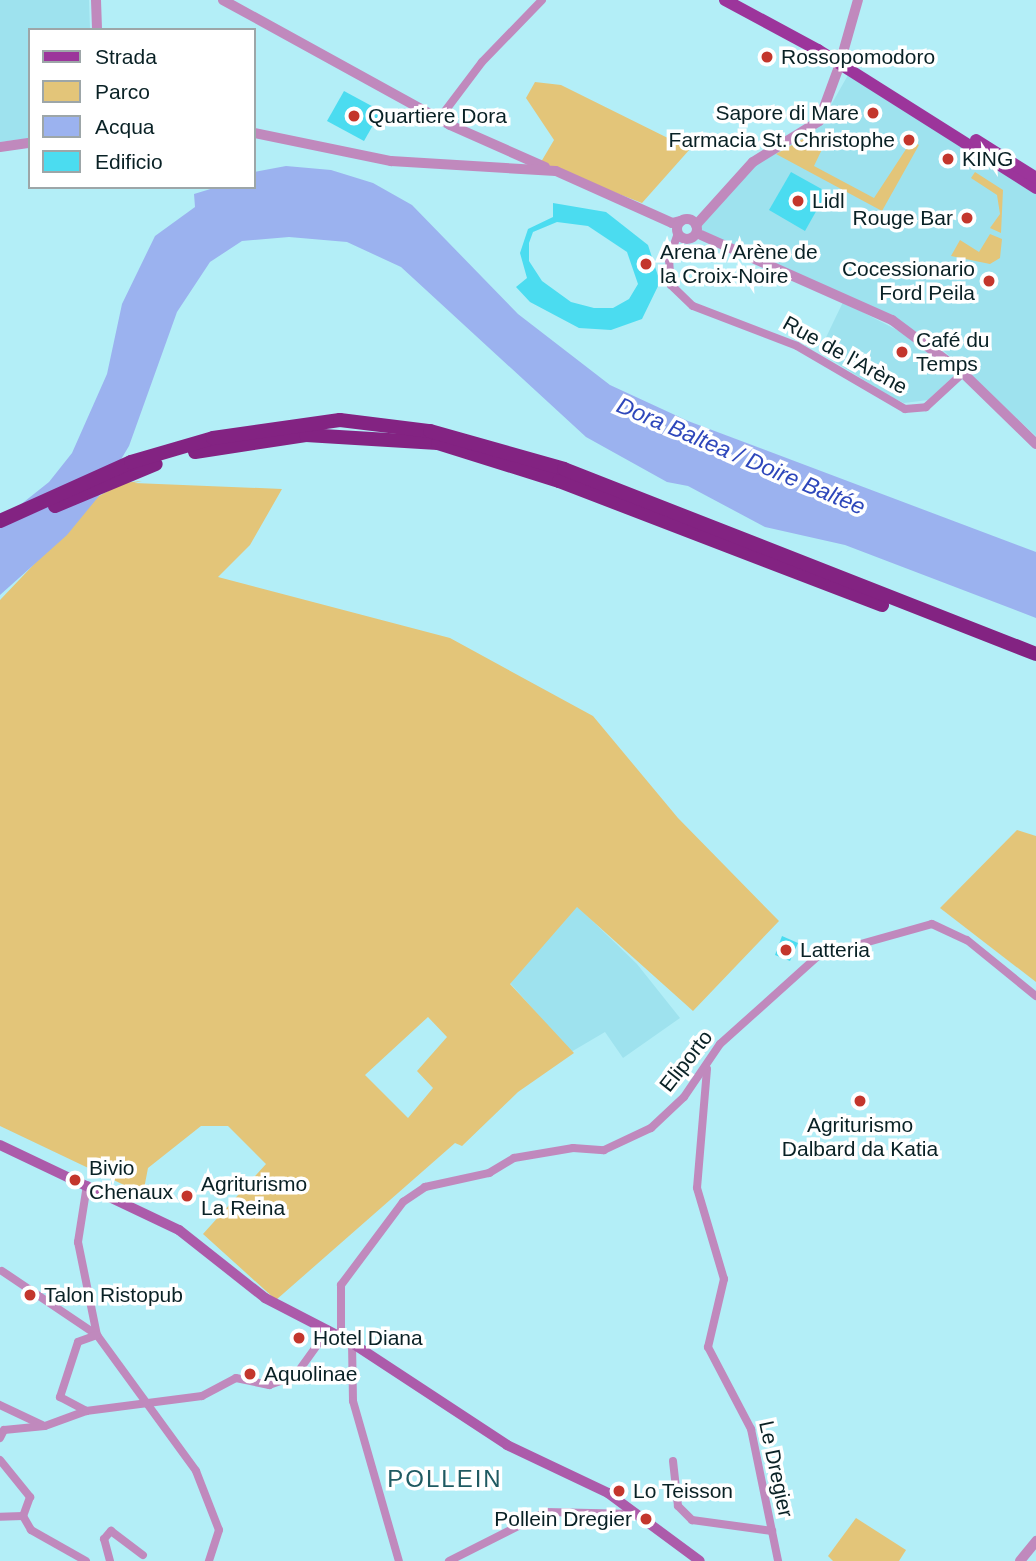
<!DOCTYPE html>
<meta charset="utf-8">
<style>
body{margin:0}
#map{position:relative;width:1036px;height:1561px;overflow:hidden;background:#b3eef7;font-family:Helvetica,sans-serif}
div>[style]{position:absolute}
[style*='--x']{left:calc(var(--x)*1px);top:calc(var(--y)*1px);width:calc(var(--w)*1px);rotate:calc(var(--a)*1deg)}
.built>*{inset:0;background:#9ee2ee}
.green>*{inset:0;background:#e3c579}
.water>*{inset:0;background:#9bb2ef}
.building>*{inset:0;background:#4bdcf0}
.minor>*{height:8px;margin:-4px;padding:0 4px;transform-origin:4px;border-radius:4px;background:#c089bd}
.tertiary>*{height:10px;margin:-5px;padding:0 5px;transform-origin:5px;border-radius:5px;background:#c089bd}
.tertiary>.ring{margin:-5px;padding:0;box-sizing:content-box;background:none;border:10px solid #c089bd;border-radius:50%}
.secondary>*{height:10px;margin:-5px;padding:0 5px;transform-origin:5px;border-radius:5px;background:#ac5baa}
.primary>*{height:12px;margin:-6px;padding:0 6px;transform-origin:6px;border-radius:6px;background:#9c359b}
.motorway>*{height:14px;margin:-7px;padding:0 7px;transform-origin:7px;border-radius:7px;background:#832382}
.dots>*{width:19px;height:19px;translate:-50% -50%;box-sizing:border-box;border:4px solid #fff;border-radius:50%}
span{translate:-50% -50%;white-space:nowrap;text-align:center;line-height:1.15;-webkit-text-stroke:7px #fff;paint-order:stroke}
.poi-label{font-size:21px;color:#092125}
.left{translate:0 -50%;text-align:left}
.right{translate:-100% -50%;text-align:right}
.street-label{font-size:21px;color:#092125}
.water-label{font-size:23px;color:#2e47bb;font-style:italic}
.quarter-label{font-size:24px;color:#1f5a62;letter-spacing:2px}
.legend{position:absolute;left:28px;top:28px;width:228px;height:161px;box-sizing:border-box;background:#fff;border:2px solid #9da6a8;margin:0;padding:9px 12px;list-style:none;font-size:21px;color:#092125}
.legend li{display:flex;align-items:center;gap:14px;height:35px}
.legend b{width:35px;border:2px solid #9da6a8}
</style>
<div id="map">
<div class="built">
<div style="clip-path:polygon(0 0,89px 0,90px 30px,30px 30px,30px 138px,0 142px)"></div>
<div style="clip-path:polygon(848px 75px,1036px 192px,1036px 436px,930px 338px,699px 229px,755px 164px,818px 128px)"></div>
<div style="clip-path:polygon(843px 302px,926px 345px,957px 373px,928px 400px,904px 403px,891px 397px,819px 352px)"></div>
<div style="clip-path:polygon(577px 906px,637px 964px,680px 1018px,623px 1058px,605px 1032px,571px 1052px,510px 983px)"></div>
</div>
<div class="green">
<div style="clip-path:polygon(535px 82px,561px 85px,690px 149px,642px 203px,593px 184px,541px 162px,554px 140px,526px 98px)"></div>
<div style="clip-path:polygon(813px 133px,826px 141px,814px 166px,874px 198px,912px 140px,919px 145px,882px 211px,776px 154px)"></div>
<div style="clip-path:polygon(975px 172px,1003px 190px,1001px 233px,990px 228px,1000px 214px,997px 195px,971px 178px)"></div>
<div style="clip-path:polygon(990px 234px,1002px 239px,1000px 258px,990px 264px,951px 256px,960px 240px,979px 252px)"></div>
<div style="clip-path:polygon(evenodd,142px 481px,134px 483px,282px 489px,250px 545px,218px 577px,450px 638px,593px 716px,678px 818px,779px 921px,693px 1011px,577px 907px,510px 984px,574px 1053px,518px 1092px,462px 1146px,455px 1143px,276px 1300px,203px 1234px,266px 1164px,228px 1126px,201px 1126px,148px 1168px,143px 1194px,0 1126px,0 600px,99px 496px,123px 483px,142px 481px,428px 1017px,447px 1037px,417px 1071px,433px 1088px,408px 1118px,365px 1075px,428px 1017px)"></div>
<div style="clip-path:polygon(1017px 830px,1036px 836px,1036px 982px,940px 908px)"></div>
<div style="clip-path:polygon(856px 1518px,906px 1550px,899px 1561px,833px 1561px,828px 1556px)"></div>
</div>
<div class="water">
<div style="clip-path:polygon(286px 166px,331px 170px,373px 183px,412px 205px,518px 314px,610px 385px,688px 421px,1036px 552px,1036px 618px,845px 545px,765px 527px,688px 486px,667px 482px,586px 437px,401px 267px,347px 242px,289px 237px,242px 241px,210px 262px,177px 312px,129px 446px,99px 496px,67px 535px,0 595px,0 521px,49px 482px,72px 453px,107px 374px,122px 304px,155px 236px,195px 207px,194px 194px,217px 187px,254px 187px,254px 172px)"></div>
</div>
<div class="building">
<div style="clip-path:polygon(344px 91px,381px 111px,364px 141px,327px 121px)"></div>
<div style="clip-path:polygon(791px 172px,827px 192px,805px 231px,769px 210px)"></div>
<div style="clip-path:polygon(evenodd,553px 203px,606px 212px,648px 245px,660px 282px,642px 319px,611px 330px,579px 328px,530px 302px,516px 287px,527px 278px,520px 253px,528px 229px,553px 217px,553px 203px,557px 222px,588px 226px,627px 252px,638px 284px,629px 299px,613px 308px,594px 308px,571px 302px,542px 281px,529px 261px,529px 243px,533px 232px,557px 222px)"></div>
<div style="clip-path:polygon(782px 936px,798px 943px,790px 961px,775px 955px)"></div>
</div>
<div class="minor">
<div style="--x:439;--y:119;--w:71;--a:-53"></div>
<div style="--x:482;--y:62;--w:86;--a:-45.9"></div>
<div style="--x:678;--y:233;--w:28;--a:109"></div>
<div style="--x:669;--y:259;--w:26;--a:86"></div>
<div style="--x:671;--y:285;--w:30;--a:44"></div>
<div style="--x:693;--y:306;--w:111;--a:21"></div>
<div style="--x:797;--y:346;--w:125;--a:30.3"></div>
<div style="--x:905;--y:409;--w:21;--a:-5"></div>
<div style="--x:926;--y:407;--w:50;--a:-42.6"></div>
<div style="--x:707;--y:1069;--w:119;--a:94.8"></div>
<div style="--x:697;--y:1188;--w:95;--a:73.5"></div>
<div style="--x:724;--y:1279;--w:70;--a:103.2"></div>
<div style="--x:708;--y:1347;--w:93;--a:62.3"></div>
<div style="--x:751;--y:1429;--w:135;--a:78.4"></div>
<div style="--x:87;--y:1185;--w:58;--a:99"></div>
<div style="--x:78;--y:1242;--w:95;--a:78.5"></div>
<div style="--x:97;--y:1335;--w:168;--a:53.9"></div>
<div style="--x:196;--y:1471;--w:63;--a:68.7"></div>
<div style="--x:219;--y:1530;--w:33;--a:108"></div>
<div style="--x:2;--y:1271;--w:115;--a:34"></div>
<div style="--x:97;--y:1335;--w:20;--a:160"></div>
<div style="--x:78;--y:1342;--w:58;--a:108.1"></div>
<div style="--x:60;--y:1397;--w:30;--a:28"></div>
<div style="--x:341;--y:1336;--w:51;--a:-90"></div>
<div style="--x:341;--y:1285;--w:104;--a:-53.2"></div>
<div style="--x:403;--y:1202;--w:27;--a:-34"></div>
<div style="--x:425;--y:1187;--w:66;--a:-12.3"></div>
<div style="--x:489;--y:1173;--w:29;--a:-31"></div>
<div style="--x:514;--y:1158;--w:60;--a:-9.6"></div>
<div style="--x:573;--y:1148;--w:31;--a:4"></div>
<div style="--x:604;--y:1150;--w:52;--a:-25.1"></div>
<div style="--x:651;--y:1128;--w:45;--a:-43.2"></div>
<div style="--x:684;--y:1097;--w:64;--a:-55.8"></div>
<div style="--x:720;--y:1044;--w:132;--a:-41.9"></div>
<div style="--x:818;--y:956;--w:118;--a:-15.7"></div>
<div style="--x:932;--y:924;--w:38;--a:25"></div>
<div style="--x:967;--y:940;--w:89;--a:39.1"></div>
<div style="--x:352;--y:1343;--w:58;--a:89"></div>
<div style="--x:353;--y:1401;--w:166;--a:74"></div>
<div style="--x:0;--y:1405;--w:47;--a:25.5"></div>
<div style="--x:0;--y:1438;--w:9;--a:-63"></div>
<div style="--x:4;--y:1430;--w:41;--a:-5.6"></div>
<div style="--x:45;--y:1426;--w:44;--a:-20.1"></div>
<div style="--x:86;--y:1411;--w:117;--a:-7.4"></div>
<div style="--x:202;--y:1396;--w:38;--a:-28"></div>
<div style="--x:236;--y:1378;--w:34;--a:12"></div>
<div style="--x:269;--y:1385;--w:28;--a:-19"></div>
<div style="--x:295;--y:1376;--w:57;--a:-54.3"></div>
<div style="--x:0;--y:1460;--w:48;--a:51"></div>
<div style="--x:30;--y:1497;--w:20;--a:110"></div>
<div style="--x:23;--y:1516;--w:23;--a:178"></div>
<div style="--x:673;--y:1461;--w:45;--a:83.7"></div>
<div style="--x:678;--y:1506;--w:20;--a:45"></div>
<div style="--x:692;--y:1520;--w:81;--a:7.8"></div>
<div style="--x:23;--y:1516;--w:16;--a:60"></div>
<div style="--x:31;--y:1530;--w:63;--a:29.4"></div>
<div style="--x:110;--y:1561;--w:23;--a:-105"></div>
<div style="--x:104;--y:1539;--w:11;--a:-49"></div>
<div style="--x:111;--y:1531;--w:40;--a:37"></div>
<div style="--x:449;--y:1561;--w:109;--a:-26.8"></div>
<div style="--x:546;--y:1512;--w:90;--a:1.3"></div>
</div>
<div class="tertiary">
<div style="--x:96;--y:0;--w:30;--a:88"></div>
<div style="--x:223;--y:0;--w:259;--a:28.8"></div>
<div style="--x:450;--y:125;--w:104;--a:23.9"></div>
<div style="--x:842;--y:56;--w:58;--a:-74.1"></div>
<div style="--x:254;--y:133;--w:140;--a:11.6"></div>
<div style="--x:391;--y:161;--w:165;--a:3.5"></div>
<div style="--x:556;--y:171;--w:127;--a:24.1"></div>
<div style="--x:672;--y:223;--w:9;--a:-13"></div>
<div style="--x:0;--y:147;--w:30;--a:-8"></div>
<div class="ring" style="left:677px;top:219px;width:10px;height:10px"></div>
<div style="--x:696;--y:225;--w:85;--a:-47.9"></div>
<div style="--x:753;--y:162;--w:78;--a:-31.8"></div>
<div style="--x:819;--y:121;--w:61;--a:-69.8"></div>
<div style="--x:701;--y:235;--w:209;--a:24"></div>
<div style="--x:892;--y:320;--w:89;--a:36.7"></div>
<div style="--x:963;--y:373;--w:102;--a:44.2"></div>
<div style="--x:1020;--y:1561;--w:26;--a:-51"></div>
</div>
<div class="secondary">
<div style="--x:0;--y:1145;--w:198;--a:25.4"></div>
<div style="--x:179;--y:1230;--w:110;--a:38.3"></div>
<div style="--x:265;--y:1298;--w:98;--a:27.3"></div>
<div style="--x:352;--y:1343;--w:186;--a:33.3"></div>
<div style="--x:507;--y:1445;--w:112;--a:25.4"></div>
<div style="--x:608;--y:1493;--w:114;--a:36.5"></div>
</div>
<div class="primary">
<div style="--x:725;--y:0;--w:106;--a:28.3"></div>
<div style="--x:818;--y:50;--w:258;--a:32.3"></div>
<div style="--x:976;--y:140;--w:71;--a:32.3"></div>
</div>
<div class="motorway">
<div style="--x:195;--y:452;--w:112;--a:-8.7"></div>
<div style="--x:306;--y:435;--w:132;--a:3.5"></div>
<div style="--x:438;--y:443;--w:127;--a:17.4"></div>
<div style="--x:559;--y:481;--w:346;--a:21"></div>
<div style="--x:55;--y:506;--w:109;--a:-22.6"></div>
<div style="--x:0;--y:521;--w:144;--a:-24.2"></div>
<div style="--x:131;--y:462;--w:85;--a:-16.3"></div>
<div style="--x:213;--y:438;--w:128;--a:-8.1"></div>
<div style="--x:340;--y:420;--w:91;--a:7"></div>
<div style="--x:430;--y:431;--w:139;--a:15.8"></div>
<div style="--x:564;--y:469;--w:507;--a:21.4"></div>
</div>
<div class="dots">
<div style="left:767px;top:57px;background:#c3362c"></div>
<div style="left:873px;top:113px;background:#c3362c"></div>
<div style="left:354px;top:116px;background:#c3362c"></div>
<div style="left:909px;top:140px;background:#c3362c"></div>
<div style="left:948px;top:159px;background:#c3362c"></div>
<div style="left:798px;top:201px;background:#c3362c"></div>
<div style="left:967px;top:218px;background:#c3362c"></div>
<div style="left:646px;top:264px;background:#c3362c"></div>
<div style="left:989px;top:281px;background:#c3362c"></div>
<div style="left:902px;top:352px;background:#c3362c"></div>
<div style="left:786px;top:950px;background:#c3362c"></div>
<div style="left:860px;top:1101px;background:#c3362c"></div>
<div style="left:75px;top:1180px;background:#c3362c"></div>
<div style="left:187px;top:1196px;background:#c3362c"></div>
<div style="left:30px;top:1295px;background:#c3362c"></div>
<div style="left:299px;top:1338px;background:#c3362c"></div>
<div style="left:250px;top:1374px;background:#c3362c"></div>
<div style="left:619px;top:1491px;background:#c3362c"></div>
<div style="left:646px;top:1519px;background:#c3362c"></div>
</div>
<div class="poi-label">
<span class="left" style="left:781px;top:57px">Rossopomodoro</span>
<span class="right" style="left:859px;top:113px">Sapore di Mare</span>
<span class="left" style="left:368px;top:116px">Quartiere Dora</span>
<span class="right" style="left:895px;top:140px">Farmacia St. Christophe</span>
<span class="left" style="left:962px;top:159px">KING</span>
<span class="left" style="left:812px;top:201px">Lidl</span>
<span class="right" style="left:953px;top:218px">Rouge Bar</span>
<span class="left" style="left:660px;top:264px">Arena / Arène de<br>la Croix-Noire</span>
<span class="right" style="left:975px;top:281px">Cocessionario<br>Ford Peila</span>
<span class="left" style="left:916px;top:352px">Café du<br>Temps</span>
<span class="left" style="left:800px;top:950px">Latteria</span>
<span style="left:860px;top:1137px">Agriturismo<br>Dalbard da Katia</span>
<span class="left" style="left:89px;top:1180px">Bivio<br>Chenaux</span>
<span class="left" style="left:201px;top:1196px">Agriturismo<br>La Reina</span>
<span class="left" style="left:44px;top:1295px">Talon Ristopub</span>
<span class="left" style="left:313px;top:1338px">Hotel Diana</span>
<span class="left" style="left:264px;top:1374px">Aquolinae</span>
<span class="left" style="left:633px;top:1491px">Lo Teisson</span>
<span class="right" style="left:632px;top:1519px">Pollein Dregier</span>
</div>
<div class="street-label">
<span style="left:845px;top:355px;rotate:29deg">Rue de l'Arène</span>
<span style="left:686px;top:1061px;rotate:-52deg">Eliporto</span>
<span style="left:776px;top:1469px;rotate:78deg">Le Dregier</span>
</div>
<div class="water-label">
<span style="left:741px;top:456px;rotate:23deg">Dora Baltea / Doire Baltée</span>
</div>
<div class="quarter-label">
<span style="left:445px;top:1479px">POLLEIN</span>
</div>
<ul class="legend">
<li><b style="height:9px;background:#9c359b"></b>Strada</li>
<li><b style="height:19px;background:#e3c579"></b>Parco</li>
<li><b style="height:19px;background:#9bb2ef"></b>Acqua</li>
<li><b style="height:19px;background:#4bdcf0"></b>Edificio</li>
</ul>
</div>
